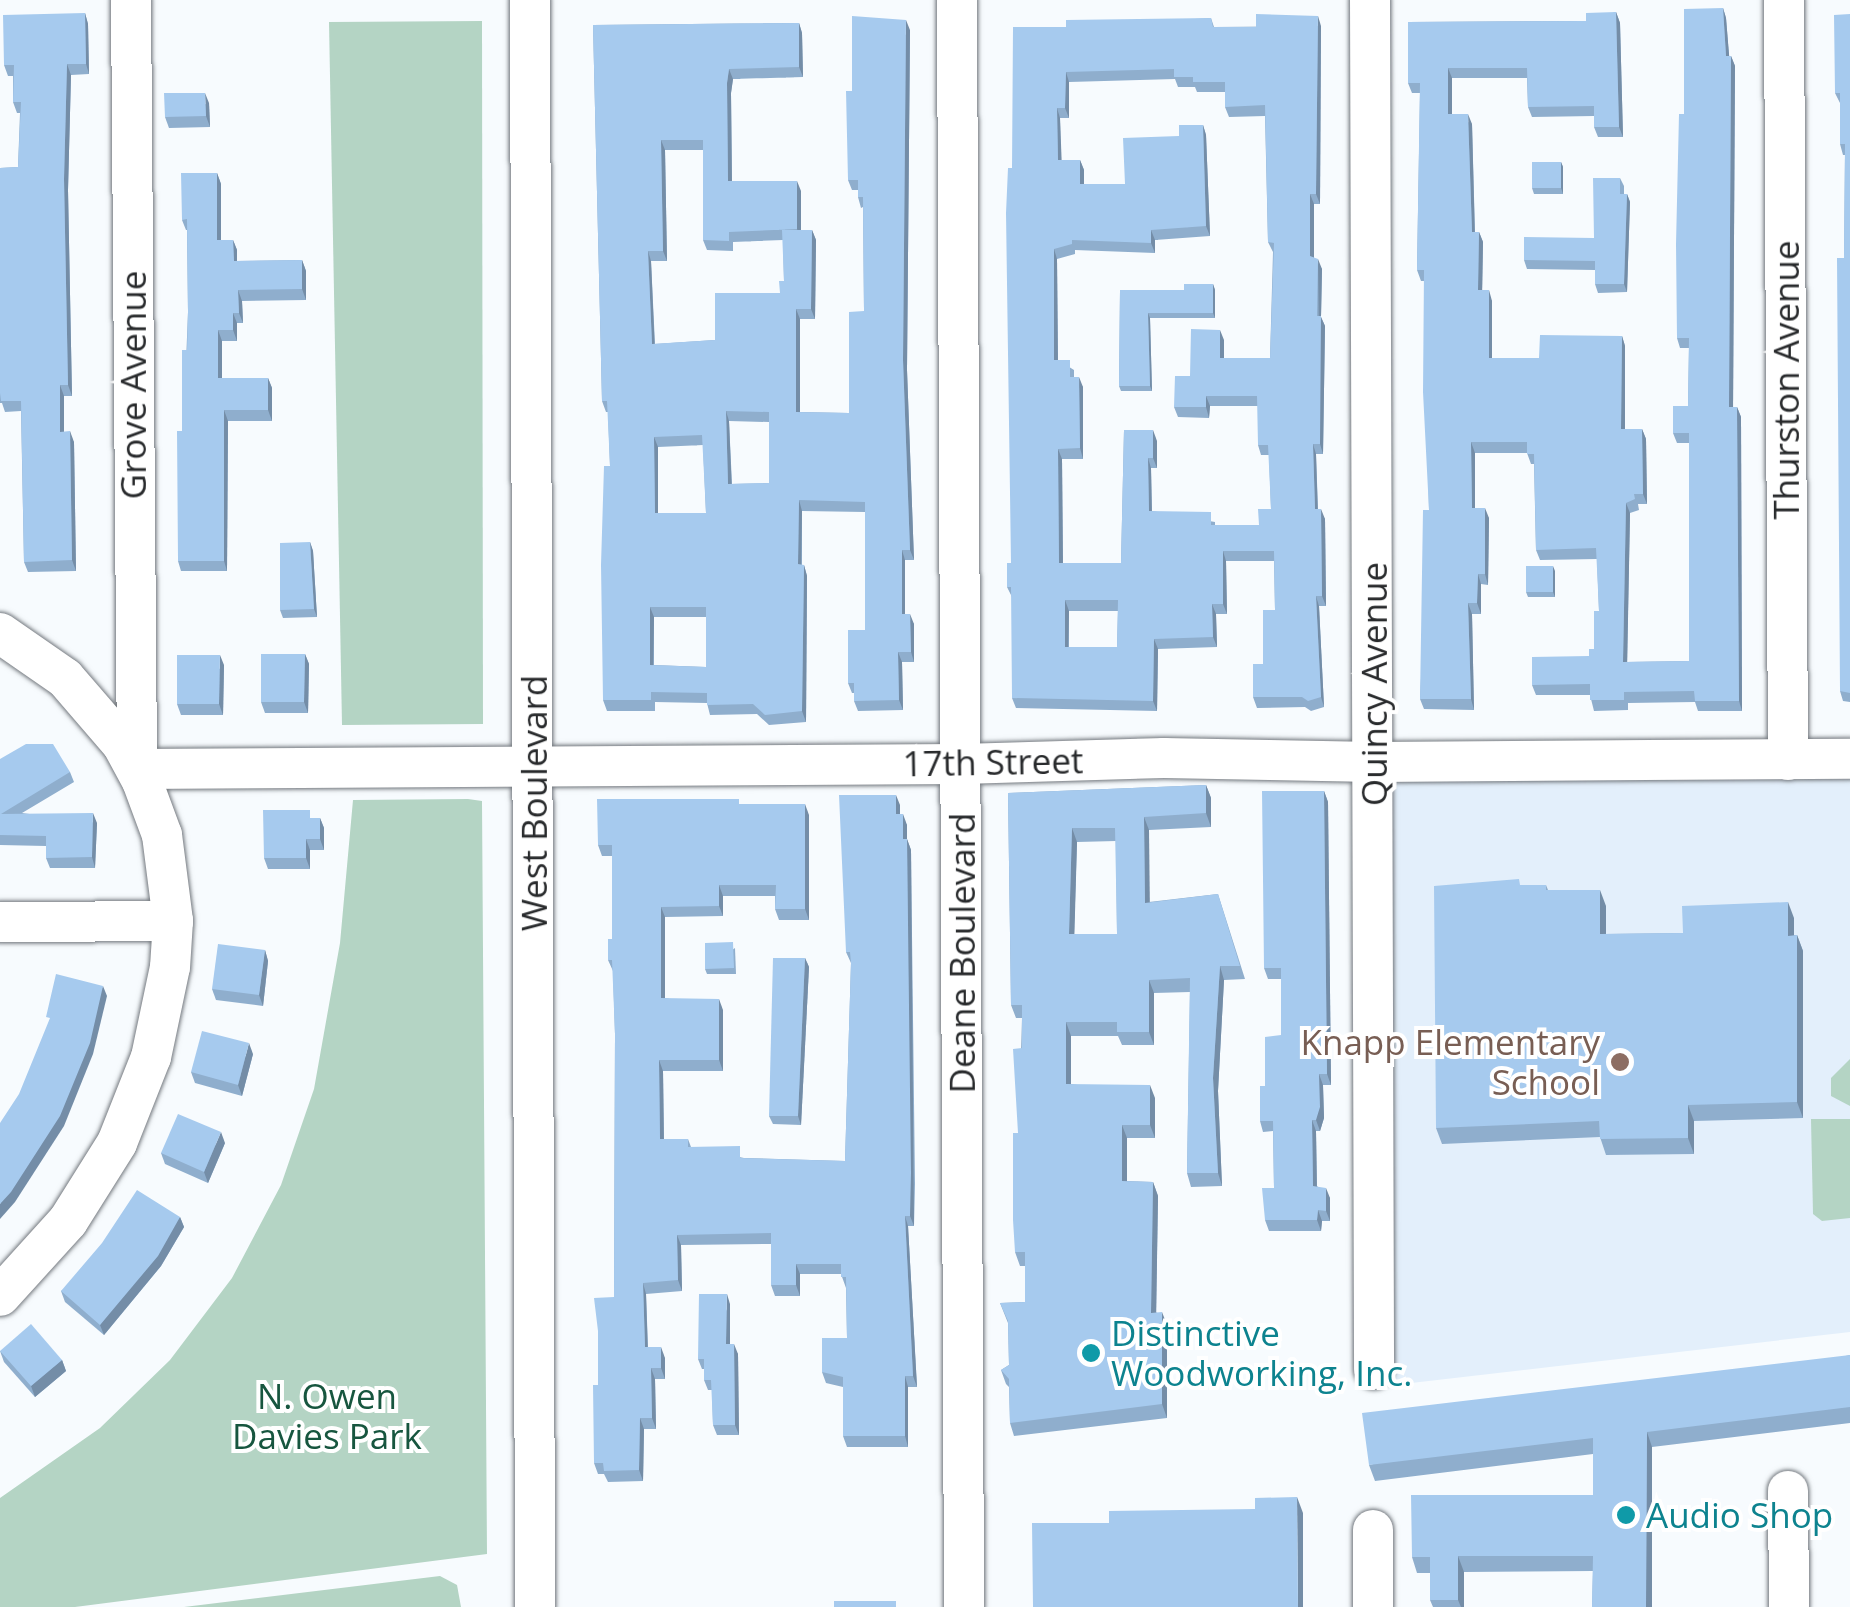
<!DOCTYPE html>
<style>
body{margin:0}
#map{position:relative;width:1850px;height:1607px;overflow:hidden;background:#f7fbfe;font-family:"Open Sans",sans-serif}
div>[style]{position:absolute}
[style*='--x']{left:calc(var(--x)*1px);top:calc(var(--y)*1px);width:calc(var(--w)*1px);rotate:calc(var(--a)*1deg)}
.built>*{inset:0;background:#e3effb}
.green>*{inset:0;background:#b4d4c4}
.roads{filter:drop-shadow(0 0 2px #74797f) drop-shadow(0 0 2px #74797f)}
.minor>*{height:40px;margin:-20px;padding:0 20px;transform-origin:20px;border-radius:20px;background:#fff}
.wall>*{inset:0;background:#8faecd}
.shaded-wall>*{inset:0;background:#748da7}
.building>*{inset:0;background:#a6caee}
.dots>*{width:28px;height:28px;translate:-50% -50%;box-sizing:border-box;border:5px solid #fff;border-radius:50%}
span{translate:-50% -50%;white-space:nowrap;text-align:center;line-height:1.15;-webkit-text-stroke:8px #fff;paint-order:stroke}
.street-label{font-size:35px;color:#282a2c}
.education-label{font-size:35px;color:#785e54}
.right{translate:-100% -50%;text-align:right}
.culture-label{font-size:35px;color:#0d838f}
.left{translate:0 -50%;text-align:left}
.park-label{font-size:35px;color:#17563f}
</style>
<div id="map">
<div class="built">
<div style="clip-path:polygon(1850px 779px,1850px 1332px,1394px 1385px,1386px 792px,1395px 780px)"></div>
</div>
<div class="green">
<div style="clip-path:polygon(482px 21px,483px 724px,342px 725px,329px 22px)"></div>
<div style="clip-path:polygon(468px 799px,482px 801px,487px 1554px,75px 1607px,0 1607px,0 1498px,100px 1428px,170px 1360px,232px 1278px,281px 1185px,314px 1089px,340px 943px,353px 800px)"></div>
<div style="clip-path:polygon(1850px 1059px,1850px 1106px,1831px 1096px,1831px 1078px)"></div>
<div style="clip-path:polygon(1811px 1119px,1850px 1119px,1850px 1218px,1822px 1221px,1813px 1214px)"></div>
<div style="clip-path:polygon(440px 1576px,457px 1585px,461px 1607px,184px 1607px)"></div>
</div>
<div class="roads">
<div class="minor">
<div style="--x:131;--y:0;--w:769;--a:89.55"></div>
<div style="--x:137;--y:769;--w:825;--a:-0.35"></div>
<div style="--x:962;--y:764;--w:202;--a:-1.7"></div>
<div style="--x:1164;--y:758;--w:211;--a:1.1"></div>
<div style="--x:1375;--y:762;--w:475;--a:-0.4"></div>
<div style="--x:530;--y:0;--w:1607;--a:89.82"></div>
<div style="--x:957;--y:0;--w:1607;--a:89.75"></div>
<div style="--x:1370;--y:0;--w:1369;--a:89.83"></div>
<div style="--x:1784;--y:0;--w:760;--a:89.7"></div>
<div style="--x:0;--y:633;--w:79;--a:34.7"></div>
<div style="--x:65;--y:678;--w:87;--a:49.2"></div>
<div style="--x:122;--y:744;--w:42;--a:61.6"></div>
<div style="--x:142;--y:781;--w:58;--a:69.7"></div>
<div style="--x:162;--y:835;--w:87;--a:82.7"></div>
<div style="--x:173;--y:921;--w:46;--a:93.7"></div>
<div style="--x:170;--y:967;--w:92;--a:101.9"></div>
<div style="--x:151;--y:1057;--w:92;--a:111.6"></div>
<div style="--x:117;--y:1143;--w:92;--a:122.1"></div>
<div style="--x:68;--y:1221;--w:101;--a:132.2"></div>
<div style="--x:0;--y:922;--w:173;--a:-0.3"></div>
<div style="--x:1788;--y:1491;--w:116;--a:89.5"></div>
<div style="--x:1373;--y:1530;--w:77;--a:90"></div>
</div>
</div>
<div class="wall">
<div style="clip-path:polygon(1723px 8px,1726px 18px,1729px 56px,1731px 56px,1735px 66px,1733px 407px,1737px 407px,1741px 417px,1742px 711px,1698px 711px,1695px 702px,1628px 703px,1628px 710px,1594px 711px,1590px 695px,1536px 695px,1532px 685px,1589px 656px,1594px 649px,1599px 611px,1597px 559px,1540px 560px,1536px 550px,1534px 464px,1531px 464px,1527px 453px,1475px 453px,1475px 508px,1489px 518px,1488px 585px,1481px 584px,1481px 614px,1472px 614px,1474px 710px,1424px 709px,1420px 699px,1429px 510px,1424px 281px,1421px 281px,1417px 270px,1420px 93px,1412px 93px,1408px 83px,1408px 22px,1586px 21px,1616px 12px,1620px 23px,1623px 137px,1598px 137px,1594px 127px,1594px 116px,1532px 117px,1528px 107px,1527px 78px,1452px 78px,1452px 114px,1472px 124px,1475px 232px,1479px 232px,1483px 242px,1482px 290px,1492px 301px,1492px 358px,1539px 358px,1622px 336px,1625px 346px,1625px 429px,1642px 429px,1646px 439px,1647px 504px,1638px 504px,1639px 510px,1630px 513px,1627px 662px,1689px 661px,1689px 443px,1677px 443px,1673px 433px,1688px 406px,1689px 348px,1680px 348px,1677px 338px,1684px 114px)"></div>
<div style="clip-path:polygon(85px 13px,88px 24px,89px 74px,71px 75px,68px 190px,72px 396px,64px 396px,64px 432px,74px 442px,76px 571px,28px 572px,24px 562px,21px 411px,5px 412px,2px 403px,0 403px,0 168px,18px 167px,20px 113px,17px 113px,13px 102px,13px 76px,8px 76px,4px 65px)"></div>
<div style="clip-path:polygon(1850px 14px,1850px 702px,1843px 701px,1840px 691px,1845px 155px,1843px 155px,1840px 144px,1840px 103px,1835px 93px)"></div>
<div style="clip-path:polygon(evenodd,1211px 18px,1214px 27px,1321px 26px,1320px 204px,1314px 204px,1314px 258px,1322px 269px,1321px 317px,1325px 326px,1323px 454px,1316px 454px,1318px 509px,1325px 519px,1326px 606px,1319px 606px,1324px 707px,1311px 711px,1305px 707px,1257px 708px,1253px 697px,1263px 664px,1275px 610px,1274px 561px,1226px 561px,1227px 614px,1216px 614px,1217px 647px,1158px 649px,1157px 711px,1016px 708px,1012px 698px,1012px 597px,1007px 587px,1011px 563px,1012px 168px,1066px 27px,1211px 18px,1175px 79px,1178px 87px,1195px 87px,1197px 92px,1225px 92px,1225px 107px,1229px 117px,1265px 116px,1268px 242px,1273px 252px,1270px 358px,1224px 358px,1224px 340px,1190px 376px,1174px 407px,1178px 417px,1209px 418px,1210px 406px,1258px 406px,1258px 445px,1261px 455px,1269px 455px,1271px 509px,1259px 525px,1215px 525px,1215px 522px,1152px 511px,1151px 468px,1157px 468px,1157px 441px,1124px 430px,1121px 563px,1063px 563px,1062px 459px,1083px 459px,1083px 387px,1074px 377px,1074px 370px,1058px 360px,1057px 259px,1075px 254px,1075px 250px,1155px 253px,1155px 240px,1210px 236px,1206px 135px,1203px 125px,1179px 136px,1125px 184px,1084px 184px,1084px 170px,1080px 160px,1061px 160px,1060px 118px,1069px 118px,1069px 82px,1175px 79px,1211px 18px,1069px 611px,1118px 611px,1117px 647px,1069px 647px,1069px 611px)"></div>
<div style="clip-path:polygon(evenodd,799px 23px,802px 33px,803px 77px,733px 79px,731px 93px,732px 181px,801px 191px,801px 230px,812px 230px,816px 240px,815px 319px,800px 319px,800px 412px,849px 413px,864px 311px,863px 207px,861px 208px,858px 197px,858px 190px,852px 190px,848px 180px,852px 91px,910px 30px,907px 370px,914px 560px,905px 560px,905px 614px,914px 624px,914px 662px,902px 662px,903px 710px,858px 711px,854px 701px,854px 693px,852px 693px,848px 683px,865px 630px,865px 512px,802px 511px,802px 565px,804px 565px,807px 576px,806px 722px,769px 725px,757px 714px,710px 715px,707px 703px,655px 702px,655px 711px,607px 711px,603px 700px,610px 466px,608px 412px,606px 412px,602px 401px,593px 25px,799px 23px,665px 150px,703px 150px,703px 240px,707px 250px,733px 251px,733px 242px,783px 240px,784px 281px,780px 293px,715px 340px,655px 344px,651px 261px,667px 261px,665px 150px,799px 23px,729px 421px,769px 422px,769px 483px,732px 484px,729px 421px,799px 23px,703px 445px,706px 513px,658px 513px,658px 447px,703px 445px,799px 23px,654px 617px,706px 617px,706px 667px,654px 665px,654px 617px)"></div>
<div style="clip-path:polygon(209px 103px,210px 127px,169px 128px,165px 117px)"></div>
<div style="clip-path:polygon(1561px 162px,1563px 167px,1563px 194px,1534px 194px,1532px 188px)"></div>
<div style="clip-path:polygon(217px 173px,221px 184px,221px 240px,233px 240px,237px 250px,237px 261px,302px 260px,306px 271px,306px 300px,242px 301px,243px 323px,237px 323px,237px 341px,222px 341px,222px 378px,268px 378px,272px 388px,272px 421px,228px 421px,227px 571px,181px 571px,178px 561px,188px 312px,187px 230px,186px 230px,182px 220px)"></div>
<div style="clip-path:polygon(1620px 178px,1624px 186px,1624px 194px,1627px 194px,1630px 202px,1627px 292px,1598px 293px,1595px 284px,1595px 270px,1527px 269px,1524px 260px,1594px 238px)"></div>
<div style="clip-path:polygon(1213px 284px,1215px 290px,1215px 318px,1150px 318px,1152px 391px,1121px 391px,1119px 386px,1120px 290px,1184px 290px)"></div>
<div style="clip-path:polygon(310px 542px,313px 551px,317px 617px,283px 618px,280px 610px)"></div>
<div style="clip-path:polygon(1555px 571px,1555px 597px,1528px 597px,1526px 592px)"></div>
<div style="clip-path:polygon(305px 654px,309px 664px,308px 713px,265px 713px,261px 702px)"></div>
<div style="clip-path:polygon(224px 665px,223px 715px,181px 715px,177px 704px)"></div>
<div style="clip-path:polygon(0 759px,70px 772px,74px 782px,22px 813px,97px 823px,95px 868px,50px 868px,46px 858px,46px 846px,0 845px)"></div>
<div style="clip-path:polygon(evenodd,1206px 785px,1211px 798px,1211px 827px,1149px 830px,1149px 902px,1218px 894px,1245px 979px,1224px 980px,1218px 1091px,1222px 1186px,1191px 1187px,1187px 1173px,1190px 992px,1154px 993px,1154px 1045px,1122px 1045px,1118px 1036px,1071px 1036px,1071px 1084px,1155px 1098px,1155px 1138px,1127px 1138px,1127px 1181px,1153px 1182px,1158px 1196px,1156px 1312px,1167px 1325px,1167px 1418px,1014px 1436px,1010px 1423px,1009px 1387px,1006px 1384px,1001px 1370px,1009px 1365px,1008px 1323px,1000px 1303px,1025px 1302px,1025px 1266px,1020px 1266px,1015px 1252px,1022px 1018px,1016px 1018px,1011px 1005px,1008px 793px,1206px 785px,1116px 841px,1117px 934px,1074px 934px,1077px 842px,1116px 841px)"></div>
<div style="clip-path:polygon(1324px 791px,1328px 802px,1331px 1085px,1323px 1085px,1324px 1118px,1320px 1131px,1316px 1131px,1317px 1186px,1330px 1198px,1330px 1221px,1322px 1221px,1321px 1231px,1269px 1231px,1265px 1220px,1274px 1188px,1273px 1131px,1263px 1132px,1260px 1121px,1265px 1086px,1281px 1035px,1281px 979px,1268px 979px,1264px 968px)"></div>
<div style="clip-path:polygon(741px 804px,809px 815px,809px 920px,779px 920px,775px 909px,775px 896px,723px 896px,723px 916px,665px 917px,665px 998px,723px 1010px,723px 1071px,663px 1071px,664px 1139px,688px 1139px,691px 1147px,744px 1158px,845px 1161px,851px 963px,846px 952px,900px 805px,900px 814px,907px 825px,907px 839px,911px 850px,915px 1184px,914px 1226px,908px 1226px,917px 1387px,908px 1387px,908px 1447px,847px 1447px,843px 1436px,843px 1387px,826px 1383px,822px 1372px,847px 1338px,846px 1288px,841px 1274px,800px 1274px,800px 1296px,775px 1296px,771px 1285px,771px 1244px,681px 1245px,682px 1291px,646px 1294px,648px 1347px,665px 1358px,665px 1379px,655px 1379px,656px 1429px,644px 1429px,643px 1481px,608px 1482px,604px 1474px,598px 1474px,594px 1463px,598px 1385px,614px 1297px,615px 1034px,613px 971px,608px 960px,612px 939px,612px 856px,602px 856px,598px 845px)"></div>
<div style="clip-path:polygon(313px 818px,320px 818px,324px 828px,324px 850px,310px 850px,310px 869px,268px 869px,264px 858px)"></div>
<div style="clip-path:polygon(1521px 885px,1546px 885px,1548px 890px,1606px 906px,1606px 934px,1683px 933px,1794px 918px,1794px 935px,1797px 935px,1803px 951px,1803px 1118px,1694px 1121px,1694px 1154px,1606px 1155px,1600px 1137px,1442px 1144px,1436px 1128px)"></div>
<div style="clip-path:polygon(735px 948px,736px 974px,707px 974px,705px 969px)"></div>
<div style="clip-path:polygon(265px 950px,268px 961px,263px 1006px,216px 1000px,212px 989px)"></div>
<div style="clip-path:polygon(805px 958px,809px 967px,801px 1125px,773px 1124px,769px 1116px)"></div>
<div style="clip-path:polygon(253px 1054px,242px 1096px,195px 1083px,191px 1072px)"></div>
<div style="clip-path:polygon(225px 1143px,208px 1183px,165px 1164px,161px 1153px)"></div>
<div style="clip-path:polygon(180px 1217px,184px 1227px,161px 1266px,104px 1335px,65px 1302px,61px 1291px)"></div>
<div style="clip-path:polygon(730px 1304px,730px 1344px,738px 1354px,739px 1435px,717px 1435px,713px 1425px,712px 1390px,708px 1390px,704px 1380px,704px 1369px,702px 1369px,698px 1359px)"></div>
<div style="clip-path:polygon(0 1351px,62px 1360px,66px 1371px,35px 1397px,4px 1362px)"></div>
<div style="clip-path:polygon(1850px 1355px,1850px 1423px,1652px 1447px,1652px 1607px,1592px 1607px,1593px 1571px,1464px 1572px,1464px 1607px,1433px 1607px,1430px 1600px,1430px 1573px,1417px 1573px,1412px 1557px,1593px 1495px,1593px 1454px,1375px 1481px,1369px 1465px)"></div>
</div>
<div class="shaded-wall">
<div style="clip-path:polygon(1723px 8px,1726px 18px,1730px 66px,1726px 56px)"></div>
<div style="clip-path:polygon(1616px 12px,1620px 23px,1623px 137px,1619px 127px)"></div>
<div style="clip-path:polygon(85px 13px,88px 24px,89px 74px,86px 64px)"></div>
<div style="clip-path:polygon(1318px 16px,1321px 26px,1320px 204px,1316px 194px)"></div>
<div style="clip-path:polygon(906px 20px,910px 30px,907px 370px,914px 560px,910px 550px,903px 360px)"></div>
<div style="clip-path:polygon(799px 23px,802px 33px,803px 77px,799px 67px)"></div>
<div style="clip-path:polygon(1731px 56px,1735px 66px,1733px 418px,1729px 407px)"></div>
<div style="clip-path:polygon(67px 64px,71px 75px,68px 190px,72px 396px,68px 385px,64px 179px)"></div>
<div style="clip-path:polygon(1448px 68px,1452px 78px,1452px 124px,1448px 114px)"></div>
<div style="clip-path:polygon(729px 69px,733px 79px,731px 93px,732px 191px,728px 181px,727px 83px)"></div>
<div style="clip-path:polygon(1066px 72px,1069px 82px,1069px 118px,1065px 108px)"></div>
<div style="clip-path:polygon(205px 93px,209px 103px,210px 127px,206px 116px)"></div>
<div style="clip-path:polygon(1057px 108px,1060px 118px,1062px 170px,1058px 160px)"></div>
<div style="clip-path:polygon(1468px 114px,1472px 124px,1475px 242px,1472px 232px)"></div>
<div style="clip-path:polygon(1203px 125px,1206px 135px,1210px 236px,1206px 226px)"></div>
<div style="clip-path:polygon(661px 140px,665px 150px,667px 261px,663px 251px)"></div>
<div style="clip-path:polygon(1080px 160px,1084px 170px,1084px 194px,1080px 184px)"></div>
<div style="clip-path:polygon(1561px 162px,1563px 167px,1563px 194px,1561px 188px)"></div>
<div style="clip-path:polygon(217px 173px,221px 184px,221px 250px,217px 240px)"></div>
<div style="clip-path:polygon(797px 181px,801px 191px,801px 239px,797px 229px)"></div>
<div style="clip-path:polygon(1310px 194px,1314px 204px,1314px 266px,1310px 256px)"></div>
<div style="clip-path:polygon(1627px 194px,1630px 202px,1627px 292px,1624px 284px)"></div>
<div style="clip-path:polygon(812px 230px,816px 240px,815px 319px,811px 309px)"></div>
<div style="clip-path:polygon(1151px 230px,1155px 240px,1155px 253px,1151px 243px)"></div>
<div style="clip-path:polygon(1479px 232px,1483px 242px,1482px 301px,1478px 290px)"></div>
<div style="clip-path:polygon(233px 240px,237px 250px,237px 272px,234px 261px)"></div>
<div style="clip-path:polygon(1054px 249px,1057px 259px,1058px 370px,1054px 360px)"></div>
<div style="clip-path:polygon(648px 251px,651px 261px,655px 354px,652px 344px)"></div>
<div style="clip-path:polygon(1318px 259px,1322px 269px,1321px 317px,1325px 326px,1323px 454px,1320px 444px)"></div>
<div style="clip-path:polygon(302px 260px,306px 271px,306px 300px,302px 289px)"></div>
<div style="clip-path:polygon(1213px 284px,1215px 290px,1215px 318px,1213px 313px)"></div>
<div style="clip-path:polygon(238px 290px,242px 301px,243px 323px,239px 313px)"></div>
<div style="clip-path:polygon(1489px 290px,1492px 301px,1492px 368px,1489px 358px)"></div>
<div style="clip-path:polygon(796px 309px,800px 319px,800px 422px,796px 412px)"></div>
<div style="clip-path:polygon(233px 313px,237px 323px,237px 341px,233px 330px)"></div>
<div style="clip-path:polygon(1148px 313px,1150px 318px,1152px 391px,1150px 386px)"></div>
<div style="clip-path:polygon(218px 330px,222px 341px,222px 388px,218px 378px)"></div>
<div style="clip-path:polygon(1220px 330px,1224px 340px,1224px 369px,1220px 358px)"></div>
<div style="clip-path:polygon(1622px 336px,1625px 346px,1625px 439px,1621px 429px)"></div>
<div style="clip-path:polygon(1079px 377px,1083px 387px,1083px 459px,1080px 448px)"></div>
<div style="clip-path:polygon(268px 378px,272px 388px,272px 421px,268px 410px)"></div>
<div style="clip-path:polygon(60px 385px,64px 396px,64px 442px,60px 432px)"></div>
<div style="clip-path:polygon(1206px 396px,1210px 406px,1209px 418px,1206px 407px)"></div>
<div style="clip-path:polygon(1737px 407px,1741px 417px,1742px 711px,1739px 701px)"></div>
<div style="clip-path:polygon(224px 410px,228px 421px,227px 571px,224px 561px)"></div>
<div style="clip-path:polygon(726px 411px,729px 421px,732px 494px,728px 484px)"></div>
<div style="clip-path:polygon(1642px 429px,1646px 439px,1647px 504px,1643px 494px)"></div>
<div style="clip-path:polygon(1153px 430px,1157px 441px,1157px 468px,1153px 458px)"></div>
<div style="clip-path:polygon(70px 431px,74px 442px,76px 571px,72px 560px)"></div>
<div style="clip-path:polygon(654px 437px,658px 447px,658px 523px,655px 513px)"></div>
<div style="clip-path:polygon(1471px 442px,1475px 453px,1475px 518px,1472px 508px)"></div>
<div style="clip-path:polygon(1313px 444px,1316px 454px,1318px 519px,1315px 509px)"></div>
<div style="clip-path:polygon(1058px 449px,1062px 459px,1063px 573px,1059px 563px)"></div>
<div style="clip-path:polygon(1148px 458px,1151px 468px,1152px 521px,1149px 511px)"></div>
<div style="clip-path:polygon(799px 500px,802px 511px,801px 574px,798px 564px)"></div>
<div style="clip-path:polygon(1626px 503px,1630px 513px,1627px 672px,1623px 662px)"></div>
<div style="clip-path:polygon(1485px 508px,1489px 518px,1488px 585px,1485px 574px)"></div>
<div style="clip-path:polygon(1321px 509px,1325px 519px,1326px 606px,1322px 596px)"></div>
<div style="clip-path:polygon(310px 542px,313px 551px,317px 617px,314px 609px)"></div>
<div style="clip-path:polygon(902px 550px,905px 560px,905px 624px,902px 614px)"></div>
<div style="clip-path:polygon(1223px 551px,1226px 561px,1227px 614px,1223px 604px)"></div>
<div style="clip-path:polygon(804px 565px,807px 576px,806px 722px,802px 711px)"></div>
<div style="clip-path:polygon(1553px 566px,1555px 571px,1555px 597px,1553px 592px)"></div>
<div style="clip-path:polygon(1478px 574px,1481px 584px,1481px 614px,1477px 603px)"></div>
<div style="clip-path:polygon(1316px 596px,1319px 606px,1324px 707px,1321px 697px)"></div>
<div style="clip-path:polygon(1065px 600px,1069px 611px,1068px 658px,1065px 647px)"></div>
<div style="clip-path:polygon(1468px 603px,1472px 614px,1474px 710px,1471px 699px)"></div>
<div style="clip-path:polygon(1212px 604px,1216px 614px,1217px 647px,1213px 637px)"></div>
<div style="clip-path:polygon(650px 607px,654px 617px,653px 675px,650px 665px)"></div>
<div style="clip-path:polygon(910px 614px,914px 624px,914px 662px,911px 652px)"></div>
<div style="clip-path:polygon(1154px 639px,1158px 649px,1157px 711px,1153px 701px)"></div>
<div style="clip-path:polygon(898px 652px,902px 662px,903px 710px,899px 700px)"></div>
<div style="clip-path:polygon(305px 654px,309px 664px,308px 713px,304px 702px)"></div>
<div style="clip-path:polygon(220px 655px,224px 665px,223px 715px,219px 704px)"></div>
<div style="clip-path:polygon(1206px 785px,1211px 798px,1211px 827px,1206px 813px)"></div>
<div style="clip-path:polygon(1324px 791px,1328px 802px,1331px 1085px,1327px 1074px)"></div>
<div style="clip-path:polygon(896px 795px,900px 805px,900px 825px,896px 814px)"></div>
<div style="clip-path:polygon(805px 804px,809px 815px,809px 920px,805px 909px)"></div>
<div style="clip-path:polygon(93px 813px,97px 823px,95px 868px,92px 857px)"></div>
<div style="clip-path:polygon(903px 814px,907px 825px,907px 850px,903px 839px)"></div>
<div style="clip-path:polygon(1144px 817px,1149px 830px,1150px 916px,1145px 903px)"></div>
<div style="clip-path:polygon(320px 818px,324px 828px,324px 850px,320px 839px)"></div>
<div style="clip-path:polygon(1072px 828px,1077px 842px,1074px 948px,1069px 934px)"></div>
<div style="clip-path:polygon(306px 839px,310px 850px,310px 869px,306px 858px)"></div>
<div style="clip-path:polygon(907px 839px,911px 850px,914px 1226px,910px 1216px)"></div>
<div style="clip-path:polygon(719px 885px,723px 896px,723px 916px,719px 906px)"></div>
<div style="clip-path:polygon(1600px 890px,1606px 906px,1606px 950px,1600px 934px)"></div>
<div style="clip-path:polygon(1788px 902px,1794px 918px,1794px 952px,1788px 936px)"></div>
<div style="clip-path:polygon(661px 907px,665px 917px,665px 1009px,661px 998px)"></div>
<div style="clip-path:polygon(1797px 935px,1803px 951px,1803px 1118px,1797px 1102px)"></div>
<div style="clip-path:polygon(265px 950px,268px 961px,263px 1006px,259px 995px)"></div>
<div style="clip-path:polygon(805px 958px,809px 967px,801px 1125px,798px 1116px)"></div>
<div style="clip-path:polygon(1220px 966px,1224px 980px,1218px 1091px,1222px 1186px,1218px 1173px,1213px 1078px)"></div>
<div style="clip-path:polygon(1149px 980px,1154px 993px,1154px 1045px,1149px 1032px)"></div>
<div style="clip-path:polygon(103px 986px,107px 996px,93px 1054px,64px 1126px,15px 1202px,0 1219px,0 1204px)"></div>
<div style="clip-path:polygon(719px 999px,723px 1010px,723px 1071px,719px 1060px)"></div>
<div style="clip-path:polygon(1066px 1022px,1071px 1036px,1071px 1097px,1066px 1084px)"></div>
<div style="clip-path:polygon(249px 1043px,253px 1054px,242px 1096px,238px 1085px)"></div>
<div style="clip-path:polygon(659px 1060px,663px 1071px,664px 1150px,660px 1139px)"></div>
<div style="clip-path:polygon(1319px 1074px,1323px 1085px,1324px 1118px,1320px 1131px,1316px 1120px)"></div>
<div style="clip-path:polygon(1150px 1085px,1155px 1098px,1155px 1138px,1150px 1125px)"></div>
<div style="clip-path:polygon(1688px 1105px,1694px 1121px,1694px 1154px,1688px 1138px)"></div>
<div style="clip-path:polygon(1312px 1120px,1316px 1131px,1317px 1196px,1313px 1186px)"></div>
<div style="clip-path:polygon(1122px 1125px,1127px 1138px,1127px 1195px,1122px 1181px)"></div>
<div style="clip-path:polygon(221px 1132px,225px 1143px,208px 1183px,204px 1172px)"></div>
<div style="clip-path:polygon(1153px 1182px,1158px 1196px,1156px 1326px,1151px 1313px)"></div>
<div style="clip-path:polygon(1326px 1188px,1330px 1198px,1330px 1221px,1326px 1211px)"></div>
<div style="clip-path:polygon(1318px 1210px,1322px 1221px,1321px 1231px,1317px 1220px)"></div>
<div style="clip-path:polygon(905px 1216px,908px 1226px,917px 1387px,913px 1376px)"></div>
<div style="clip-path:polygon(180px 1217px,184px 1227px,161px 1266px,104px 1335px,100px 1325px)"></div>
<div style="clip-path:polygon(677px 1235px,681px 1245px,682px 1291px,678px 1280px)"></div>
<div style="clip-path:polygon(796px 1264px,800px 1274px,800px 1296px,796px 1285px)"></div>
<div style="clip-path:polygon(643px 1283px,646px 1294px,648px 1358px,645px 1347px)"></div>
<div style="clip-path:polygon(727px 1294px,730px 1304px,730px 1354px,726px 1344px)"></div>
<div style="clip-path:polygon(1162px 1312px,1167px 1325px,1167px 1418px,1162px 1404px)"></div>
<div style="clip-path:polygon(734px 1344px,738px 1354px,739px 1435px,735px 1425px)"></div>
<div style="clip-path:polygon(661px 1347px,665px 1358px,665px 1379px,661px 1368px)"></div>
<div style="clip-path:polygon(62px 1360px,66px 1371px,35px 1397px,31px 1386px)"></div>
<div style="clip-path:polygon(651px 1368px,655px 1379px,656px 1429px,652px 1418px)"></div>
<div style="clip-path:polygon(905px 1376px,908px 1387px,908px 1447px,905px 1436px)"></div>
<div style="clip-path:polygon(640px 1418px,644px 1429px,643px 1481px,639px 1470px)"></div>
<div style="clip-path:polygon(1647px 1432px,1652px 1447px,1652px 1607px,1646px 1607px)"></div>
<div style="clip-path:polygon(1297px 1497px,1303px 1513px,1303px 1607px,1298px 1607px)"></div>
<div style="clip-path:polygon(1458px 1556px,1464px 1572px,1464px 1607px,1461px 1607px,1458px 1600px)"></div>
</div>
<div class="building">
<div style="clip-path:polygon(1723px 8px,1726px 56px,1731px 56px,1729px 407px,1737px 407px,1739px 701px,1695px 701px,1694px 691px,1624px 692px,1624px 700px,1590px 700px,1590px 684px,1532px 685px,1532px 657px,1589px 656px,1589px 649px,1594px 649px,1594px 611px,1599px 611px,1596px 548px,1536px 550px,1534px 454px,1527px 454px,1527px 442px,1471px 442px,1472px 508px,1485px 508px,1485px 574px,1478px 574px,1477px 603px,1468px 603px,1471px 699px,1420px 699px,1423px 510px,1429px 510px,1423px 392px,1424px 270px,1417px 270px,1420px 83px,1408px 83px,1408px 22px,1586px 21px,1586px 13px,1616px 12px,1619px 127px,1594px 127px,1594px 106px,1528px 107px,1527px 68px,1448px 68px,1448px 114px,1468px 114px,1472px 232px,1479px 232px,1478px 290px,1489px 290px,1489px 358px,1539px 358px,1540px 335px,1622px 336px,1621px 429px,1642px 429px,1643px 494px,1634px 494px,1635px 499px,1626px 503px,1623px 662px,1689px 661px,1689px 433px,1673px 433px,1673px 406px,1688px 406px,1689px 338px,1677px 338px,1676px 244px,1679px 114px,1684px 114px,1684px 9px)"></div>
<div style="clip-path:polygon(85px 13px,86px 64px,67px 64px,64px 179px,68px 385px,60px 385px,60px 432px,70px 431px,72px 560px,24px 562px,21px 401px,1px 401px,0 393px,0 168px,18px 167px,21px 102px,13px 102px,14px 65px,4px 65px,3px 15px)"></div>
<div style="clip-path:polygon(evenodd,1256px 14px,1318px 16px,1316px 194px,1310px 194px,1310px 256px,1318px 259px,1317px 316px,1321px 316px,1320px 444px,1313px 444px,1315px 509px,1321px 509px,1322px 596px,1316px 596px,1321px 697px,1308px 701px,1302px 697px,1253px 697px,1253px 664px,1263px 664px,1263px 610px,1275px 610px,1274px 551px,1223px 551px,1223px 604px,1212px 604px,1213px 637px,1154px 639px,1153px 701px,1012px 698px,1011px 587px,1007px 587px,1007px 563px,1011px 563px,1006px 213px,1008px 168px,1012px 168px,1013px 27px,1066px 27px,1066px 20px,1211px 18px,1213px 27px,1256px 27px,1256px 14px,1174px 69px,1174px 77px,1193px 77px,1193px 82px,1225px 82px,1225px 107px,1265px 105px,1268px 242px,1274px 243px,1270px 358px,1220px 358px,1220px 330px,1191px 329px,1190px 376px,1175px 376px,1174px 407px,1206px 407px,1206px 396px,1257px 396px,1258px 445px,1268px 445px,1271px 509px,1258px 509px,1259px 525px,1211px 525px,1211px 512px,1149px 511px,1148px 458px,1153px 458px,1153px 430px,1124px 430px,1121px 563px,1059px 563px,1058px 449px,1080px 448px,1079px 377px,1070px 377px,1070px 360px,1054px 360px,1054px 249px,1072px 244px,1072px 240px,1151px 243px,1151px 230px,1206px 226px,1203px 125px,1179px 125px,1179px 136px,1123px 138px,1125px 184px,1080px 184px,1080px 160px,1058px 160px,1057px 108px,1065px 108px,1066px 72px,1174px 69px,1256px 14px,1065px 600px,1118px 600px,1117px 647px,1065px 647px,1065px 600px)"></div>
<div style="clip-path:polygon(1850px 14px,1850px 693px,1840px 691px,1837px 258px,1844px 258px,1845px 144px,1840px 144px,1840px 93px,1835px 93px,1834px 15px)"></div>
<div style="clip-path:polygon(evenodd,852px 16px,906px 20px,903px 360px,910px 550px,902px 550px,902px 614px,910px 614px,911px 652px,898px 652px,899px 700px,854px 701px,854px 683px,848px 683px,848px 630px,865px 630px,865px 502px,799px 500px,798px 564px,804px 565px,802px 711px,765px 715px,753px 704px,707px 705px,707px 693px,651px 692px,651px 700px,603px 700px,601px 565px,604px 466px,610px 466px,607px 401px,602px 401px,593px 25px,799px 23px,799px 67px,729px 69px,727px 83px,728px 181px,797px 181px,797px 229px,729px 232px,729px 241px,703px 240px,703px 140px,661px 140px,663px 251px,648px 251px,652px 344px,715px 340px,715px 293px,780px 293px,779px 281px,784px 281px,782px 230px,812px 230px,811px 309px,796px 309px,796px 412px,849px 413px,849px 312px,864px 311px,863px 197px,858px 197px,858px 180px,848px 180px,846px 91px,852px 91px,852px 16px,726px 411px,769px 412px,769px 483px,728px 484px,726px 411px,852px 16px,702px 435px,706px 513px,655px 513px,654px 437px,702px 435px,852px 16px,650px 607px,706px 607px,706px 667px,650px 665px,650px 607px)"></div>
<div style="clip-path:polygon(164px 93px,205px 93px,206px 116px,165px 117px)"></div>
<div style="clip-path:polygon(1532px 162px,1561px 162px,1561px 188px,1532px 188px)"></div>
<div style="clip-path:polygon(181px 173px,217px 173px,217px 240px,233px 240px,234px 261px,302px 260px,302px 289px,238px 290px,239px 313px,233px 313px,233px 330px,218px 330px,218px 378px,268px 378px,268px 410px,224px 410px,224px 561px,178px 561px,177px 431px,182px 431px,182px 350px,187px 350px,188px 312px,187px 219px,182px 220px)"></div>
<div style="clip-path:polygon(1593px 178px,1620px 178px,1620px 194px,1627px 194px,1624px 284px,1595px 284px,1595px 261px,1524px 260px,1524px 237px,1594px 238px)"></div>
<div style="clip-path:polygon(1184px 284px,1213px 284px,1213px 313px,1148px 313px,1150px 386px,1119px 386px,1120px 290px,1184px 290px)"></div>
<div style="clip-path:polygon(310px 542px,314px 609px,280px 610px,280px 543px)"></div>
<div style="clip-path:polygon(1526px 566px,1553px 566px,1553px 592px,1526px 592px)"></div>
<div style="clip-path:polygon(261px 654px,305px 654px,304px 702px,261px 702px)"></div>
<div style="clip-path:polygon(177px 655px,220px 655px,219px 704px,177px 704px)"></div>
<div style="clip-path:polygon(26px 744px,53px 744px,70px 772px,1px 814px,93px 813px,92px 857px,46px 858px,46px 836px,0 835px,0 759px)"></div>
<div style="clip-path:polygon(evenodd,1206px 785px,1206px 813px,1144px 817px,1145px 903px,1218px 894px,1240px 966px,1220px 966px,1213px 1078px,1218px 1173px,1187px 1173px,1190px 978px,1149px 980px,1149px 1032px,1117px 1032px,1117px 1022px,1066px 1022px,1066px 1084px,1150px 1085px,1150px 1125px,1122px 1125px,1122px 1181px,1153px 1182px,1151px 1313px,1162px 1312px,1162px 1404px,1010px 1423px,1009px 1379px,1001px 1370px,1009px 1365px,1008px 1321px,1000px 1303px,1025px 1302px,1025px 1252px,1015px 1252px,1013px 1220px,1013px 1133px,1018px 1133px,1013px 1049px,1022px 1048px,1022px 1005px,1011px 1005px,1008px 793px,1206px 785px,1072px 828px,1115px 828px,1117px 934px,1069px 934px,1072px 828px)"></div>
<div style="clip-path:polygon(1262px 791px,1324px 791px,1327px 1074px,1319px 1074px,1320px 1107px,1316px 1120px,1312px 1120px,1313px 1186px,1326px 1188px,1326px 1211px,1318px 1210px,1317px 1220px,1265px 1220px,1262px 1188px,1274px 1188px,1273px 1121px,1260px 1121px,1260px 1086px,1265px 1086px,1265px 1037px,1281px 1035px,1281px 968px,1264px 968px)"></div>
<div style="clip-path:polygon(839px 795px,896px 795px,896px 814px,903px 814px,903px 839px,907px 839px,911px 1173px,910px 1216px,905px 1216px,913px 1376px,905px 1376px,905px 1436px,843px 1436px,843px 1377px,822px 1372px,822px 1338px,847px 1338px,846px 1277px,841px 1277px,841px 1264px,796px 1264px,796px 1285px,771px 1285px,771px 1233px,677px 1235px,678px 1280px,643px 1283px,645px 1347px,661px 1347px,661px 1368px,651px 1368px,652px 1418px,640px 1418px,639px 1470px,604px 1471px,603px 1463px,594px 1463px,593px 1385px,598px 1385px,598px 1331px,594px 1298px,614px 1297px,615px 1034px,612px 960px,608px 960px,608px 939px,612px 939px,612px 845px,598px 845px,597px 799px,739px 799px,739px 804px,805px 804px,805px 909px,775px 909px,776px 885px,719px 885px,719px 906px,661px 907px,661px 998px,719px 999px,719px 1060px,659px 1060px,660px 1139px,688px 1139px,688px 1147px,740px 1146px,740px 1158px,845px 1161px,851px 963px,850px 952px,846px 952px)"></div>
<div style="clip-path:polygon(263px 810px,310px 810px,310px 818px,320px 818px,320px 839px,306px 839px,306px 858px,264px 858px)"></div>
<div style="clip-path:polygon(1519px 879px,1520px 885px,1546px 885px,1546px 890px,1600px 890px,1600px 934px,1683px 933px,1682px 906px,1788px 902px,1788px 936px,1797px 935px,1797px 1102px,1688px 1105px,1688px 1138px,1600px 1139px,1599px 1121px,1436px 1128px,1434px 886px)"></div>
<div style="clip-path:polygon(733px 942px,734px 968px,705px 969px,705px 943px)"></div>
<div style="clip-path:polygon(218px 944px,265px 950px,259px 995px,212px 989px)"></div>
<div style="clip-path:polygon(773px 958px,805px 958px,798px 1116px,769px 1116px)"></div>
<div style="clip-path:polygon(56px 974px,103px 986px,90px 1043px,60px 1116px,11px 1192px,0 1204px,0 1123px,19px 1094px,50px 1018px,46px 1017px)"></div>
<div style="clip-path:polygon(202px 1031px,249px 1043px,238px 1085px,191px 1072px)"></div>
<div style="clip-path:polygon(178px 1114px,221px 1132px,204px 1172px,161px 1153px)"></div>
<div style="clip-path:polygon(137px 1190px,180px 1217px,158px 1256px,100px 1325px,61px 1291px,102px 1243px)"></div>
<div style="clip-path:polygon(699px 1294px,727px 1294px,726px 1344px,734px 1344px,735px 1425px,713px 1425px,711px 1380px,704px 1380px,704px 1359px,698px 1359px)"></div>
<div style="clip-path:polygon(31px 1324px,62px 1360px,31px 1386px,0 1351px)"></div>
<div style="clip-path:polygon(1850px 1355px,1850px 1407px,1647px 1432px,1646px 1607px,1592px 1607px,1593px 1556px,1458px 1556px,1458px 1600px,1430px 1600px,1430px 1557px,1412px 1557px,1411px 1495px,1593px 1495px,1593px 1438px,1369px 1465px,1362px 1413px)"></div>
<div style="clip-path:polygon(1297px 1497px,1298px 1607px,1033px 1607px,1032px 1523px,1109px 1523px,1109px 1511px,1255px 1509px,1255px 1498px)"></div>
<div style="clip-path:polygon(834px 1601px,896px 1601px,896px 1607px,834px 1607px)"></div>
</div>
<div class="dots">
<div style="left:1620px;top:1062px;background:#8d6e63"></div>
<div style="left:1091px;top:1353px;background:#0f9aa8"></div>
<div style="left:1626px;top:1515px;background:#0f9aa8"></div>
</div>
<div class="street-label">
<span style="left:1786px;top:380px;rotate:-90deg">Thurston Avenue</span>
<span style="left:133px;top:385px;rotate:-90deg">Grove Avenue</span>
<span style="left:1374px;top:684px;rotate:-90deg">Quincy Avenue</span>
<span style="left:993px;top:762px;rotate:-1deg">17th Street</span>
<span style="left:534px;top:803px;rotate:-90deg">West Boulevard</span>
<span style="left:962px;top:953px;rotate:-90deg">Deane Boulevard</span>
</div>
<div class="education-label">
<span class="right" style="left:1600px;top:1062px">Knapp Elementary<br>School</span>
</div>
<div class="culture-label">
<span class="left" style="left:1111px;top:1353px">Distinctive<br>Woodworking, Inc.</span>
<span class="left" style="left:1646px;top:1515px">Audio Shop</span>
</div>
<div class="park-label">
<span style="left:327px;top:1416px">N. Owen<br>Davies Park</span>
</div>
</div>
